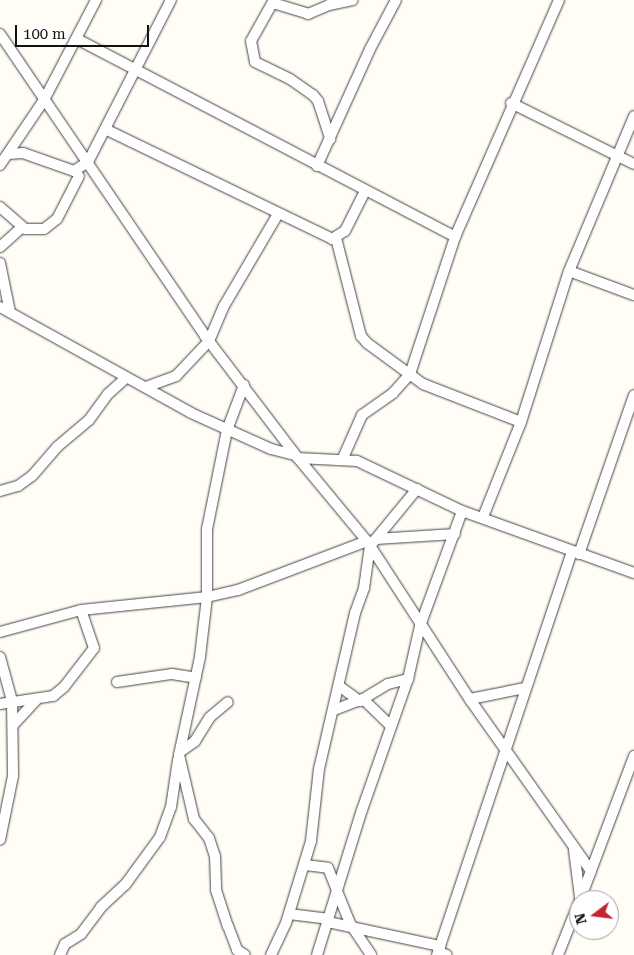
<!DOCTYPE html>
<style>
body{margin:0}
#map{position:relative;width:634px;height:955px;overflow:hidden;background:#fffdf5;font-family:"Roboto Serif",serif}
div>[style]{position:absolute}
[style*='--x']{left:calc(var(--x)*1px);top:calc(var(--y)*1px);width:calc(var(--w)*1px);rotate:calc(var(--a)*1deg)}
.roads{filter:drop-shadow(0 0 1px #444) drop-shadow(0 0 1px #444)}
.minor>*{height:10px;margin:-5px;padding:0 5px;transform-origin:5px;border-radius:5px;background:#fff}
span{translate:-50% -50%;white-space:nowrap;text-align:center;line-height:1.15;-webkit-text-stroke:5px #fff;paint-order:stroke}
.north{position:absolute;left:569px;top:890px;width:50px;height:50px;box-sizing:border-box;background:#fff;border:1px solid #a0a0a0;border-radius:50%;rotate:255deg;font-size:14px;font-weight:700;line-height:20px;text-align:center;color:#111}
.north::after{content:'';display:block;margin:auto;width:18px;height:22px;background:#c4262e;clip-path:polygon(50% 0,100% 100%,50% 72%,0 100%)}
.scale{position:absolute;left:15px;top:25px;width:134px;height:22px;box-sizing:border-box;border:2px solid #111;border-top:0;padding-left:6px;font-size:15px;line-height:18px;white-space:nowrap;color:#111;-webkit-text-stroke:4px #fff;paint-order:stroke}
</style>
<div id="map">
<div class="roads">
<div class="minor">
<div style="--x:274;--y:0;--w:47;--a:119.3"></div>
<div style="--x:251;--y:41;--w:21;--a:79"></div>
<div style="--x:255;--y:62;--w:39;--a:26"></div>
<div style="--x:290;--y:79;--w:28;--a:35"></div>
<div style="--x:313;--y:95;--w:8;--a:50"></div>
<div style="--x:318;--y:101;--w:40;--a:72"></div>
<div style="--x:273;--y:3;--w:37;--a:17"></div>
<div style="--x:308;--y:14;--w:23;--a:-23"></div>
<div style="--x:329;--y:5;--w:24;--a:-12"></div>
<div style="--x:0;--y:34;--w:365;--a:55.8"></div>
<div style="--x:205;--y:336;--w:153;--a:52.7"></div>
<div style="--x:298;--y:458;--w:59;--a:2.9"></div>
<div style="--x:357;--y:461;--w:116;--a:25.5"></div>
<div style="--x:462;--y:511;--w:183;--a:19.8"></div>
<div style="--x:77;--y:39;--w:427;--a:27.6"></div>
<div style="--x:511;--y:103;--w:137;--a:26.4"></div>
<div style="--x:107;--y:130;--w:250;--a:25.8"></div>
<div style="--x:332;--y:239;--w:15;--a:-32"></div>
<div style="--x:345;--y:231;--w:45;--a:-63.4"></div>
<div style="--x:9;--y:154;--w:14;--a:-4"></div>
<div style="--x:23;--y:153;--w:54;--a:19.4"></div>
<div style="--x:74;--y:171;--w:17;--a:-33"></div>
<div style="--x:88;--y:162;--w:182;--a:-62.9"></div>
<div style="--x:0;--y:165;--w:78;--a:-55.9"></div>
<div style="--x:44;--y:100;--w:113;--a:-62.5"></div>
<div style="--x:317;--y:166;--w:128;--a:-65.6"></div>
<div style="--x:370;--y:49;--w:55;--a:-62"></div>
<div style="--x:0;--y:207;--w:33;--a:41"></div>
<div style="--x:25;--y:229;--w:19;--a:0"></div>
<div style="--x:44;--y:229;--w:16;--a:-38"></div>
<div style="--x:57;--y:219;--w:48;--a:-62.9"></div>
<div style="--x:336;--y:238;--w:101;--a:75.7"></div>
<div style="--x:361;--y:336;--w:9;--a:49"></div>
<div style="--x:367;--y:343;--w:69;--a:36.2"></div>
<div style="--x:423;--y:384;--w:105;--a:21.2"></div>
<div style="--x:0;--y:247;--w:30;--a:-42"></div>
<div style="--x:0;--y:263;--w:50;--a:78.5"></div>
<div style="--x:569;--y:271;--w:69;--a:20.3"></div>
<div style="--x:0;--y:307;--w:218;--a:29"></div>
<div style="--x:191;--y:413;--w:88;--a:24.2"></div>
<div style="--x:271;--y:449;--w:25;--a:14"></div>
<div style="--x:244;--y:385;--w:48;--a:110.7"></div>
<div style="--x:227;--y:430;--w:101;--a:101.4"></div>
<div style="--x:207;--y:529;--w:68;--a:90"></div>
<div style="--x:207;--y:597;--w:60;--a:96.7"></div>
<div style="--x:200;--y:657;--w:100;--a:102.1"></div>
<div style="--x:179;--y:755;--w:66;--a:76.8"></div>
<div style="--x:194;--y:819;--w:24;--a:52"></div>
<div style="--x:209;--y:838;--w:19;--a:72"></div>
<div style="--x:215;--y:856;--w:34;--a:88"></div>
<div style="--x:216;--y:890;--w:38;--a:72"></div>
<div style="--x:228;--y:926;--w:26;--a:69"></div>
<div style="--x:237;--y:950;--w:9;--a:32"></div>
<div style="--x:146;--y:387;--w:32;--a:-20"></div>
<div style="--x:176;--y:376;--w:48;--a:-46.7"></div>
<div style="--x:209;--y:341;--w:38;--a:-67"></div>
<div style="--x:224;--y:306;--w:107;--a:-59.6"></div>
<div style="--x:298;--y:458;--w:108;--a:50.3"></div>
<div style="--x:367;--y:541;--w:191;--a:57"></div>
<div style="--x:471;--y:701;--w:208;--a:54.8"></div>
<div style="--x:343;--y:458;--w:47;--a:-66.2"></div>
<div style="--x:362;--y:415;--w:38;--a:-35"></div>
<div style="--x:393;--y:393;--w:25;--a:-48"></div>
<div style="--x:410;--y:374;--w:144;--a:-71.8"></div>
<div style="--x:455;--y:237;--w:259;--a:-66.3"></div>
<div style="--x:0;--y:491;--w:19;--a:-16"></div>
<div style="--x:18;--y:486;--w:17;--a:-36"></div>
<div style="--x:32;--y:476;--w:38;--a:-49"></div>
<div style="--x:57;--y:447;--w:42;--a:-40.2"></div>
<div style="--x:89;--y:420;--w:32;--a:-54"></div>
<div style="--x:108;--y:394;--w:25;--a:-42"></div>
<div style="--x:483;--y:517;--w:102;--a:-68.2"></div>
<div style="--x:521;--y:422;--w:158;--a:-72.4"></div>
<div style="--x:569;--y:271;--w:168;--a:-67.2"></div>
<div style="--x:376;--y:539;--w:79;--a:-3.6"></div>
<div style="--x:579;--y:554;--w:168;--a:-70.9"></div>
<div style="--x:0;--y:632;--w:84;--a:-15.2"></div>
<div style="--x:81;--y:610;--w:127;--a:-5.9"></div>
<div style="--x:207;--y:597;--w:32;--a:-13"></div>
<div style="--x:238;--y:590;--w:138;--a:-20.8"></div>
<div style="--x:0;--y:657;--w:46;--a:74.7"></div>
<div style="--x:12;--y:701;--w:75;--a:89.2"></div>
<div style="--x:13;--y:776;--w:65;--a:101.5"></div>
<div style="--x:117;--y:682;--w:56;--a:-8.3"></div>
<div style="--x:172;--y:674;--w:24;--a:9"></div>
<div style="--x:339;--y:686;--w:26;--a:36"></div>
<div style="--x:363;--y:699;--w:39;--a:44"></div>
<div style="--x:470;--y:699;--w:56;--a:-11.3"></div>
<div style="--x:0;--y:704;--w:54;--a:-8.6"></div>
<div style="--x:53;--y:696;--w:14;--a:-39"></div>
<div style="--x:64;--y:687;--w:49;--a:-52.4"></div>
<div style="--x:94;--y:648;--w:40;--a:-108.9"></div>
<div style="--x:334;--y:710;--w:31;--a:-21"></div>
<div style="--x:363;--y:699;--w:29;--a:-31"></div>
<div style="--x:388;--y:684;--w:21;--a:-14"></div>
<div style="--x:13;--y:725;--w:35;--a:-47"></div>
<div style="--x:180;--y:752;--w:19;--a:-36"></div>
<div style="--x:195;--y:741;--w:28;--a:-58"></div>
<div style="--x:210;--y:717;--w:23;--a:-40"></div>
<div style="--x:574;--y:850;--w:47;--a:82.7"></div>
<div style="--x:305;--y:865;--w:23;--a:7"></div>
<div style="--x:328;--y:868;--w:24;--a:68"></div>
<div style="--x:337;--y:891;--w:37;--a:68"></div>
<div style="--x:351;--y:925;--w:36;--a:56"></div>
<div style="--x:580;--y:900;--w:154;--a:-69.4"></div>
<div style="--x:289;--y:914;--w:39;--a:7"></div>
<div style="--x:328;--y:922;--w:115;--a:12.1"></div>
<div style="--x:438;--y:952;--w:9;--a:18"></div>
<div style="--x:60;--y:955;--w:12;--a:-66"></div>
<div style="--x:65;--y:944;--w:19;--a:-32"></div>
<div style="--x:81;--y:934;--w:34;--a:-53"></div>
<div style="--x:101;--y:907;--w:33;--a:-43"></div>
<div style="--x:125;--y:885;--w:59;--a:-53.9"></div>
<div style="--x:160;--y:837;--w:32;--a:-70"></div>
<div style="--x:171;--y:807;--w:48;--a:-81.5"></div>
<div style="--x:271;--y:955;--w:35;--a:-65"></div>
<div style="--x:286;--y:923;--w:86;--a:-73"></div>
<div style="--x:311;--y:841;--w:72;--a:-83.7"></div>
<div style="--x:319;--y:769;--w:160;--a:-77"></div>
<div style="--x:355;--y:613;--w:27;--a:-70"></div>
<div style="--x:364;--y:588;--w:42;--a:-81.9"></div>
<div style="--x:370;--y:546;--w:74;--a:-50.5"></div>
<div style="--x:317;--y:955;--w:152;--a:-72.8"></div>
<div style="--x:362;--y:810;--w:139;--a:-70.7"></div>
<div style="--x:408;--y:679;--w:54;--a:-77.2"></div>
<div style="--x:420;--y:626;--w:122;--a:-69.9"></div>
<div style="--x:437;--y:955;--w:426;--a:-71.5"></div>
<div style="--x:558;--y:955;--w:57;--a:-68.4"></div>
</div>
</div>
<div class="north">N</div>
<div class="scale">100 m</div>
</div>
